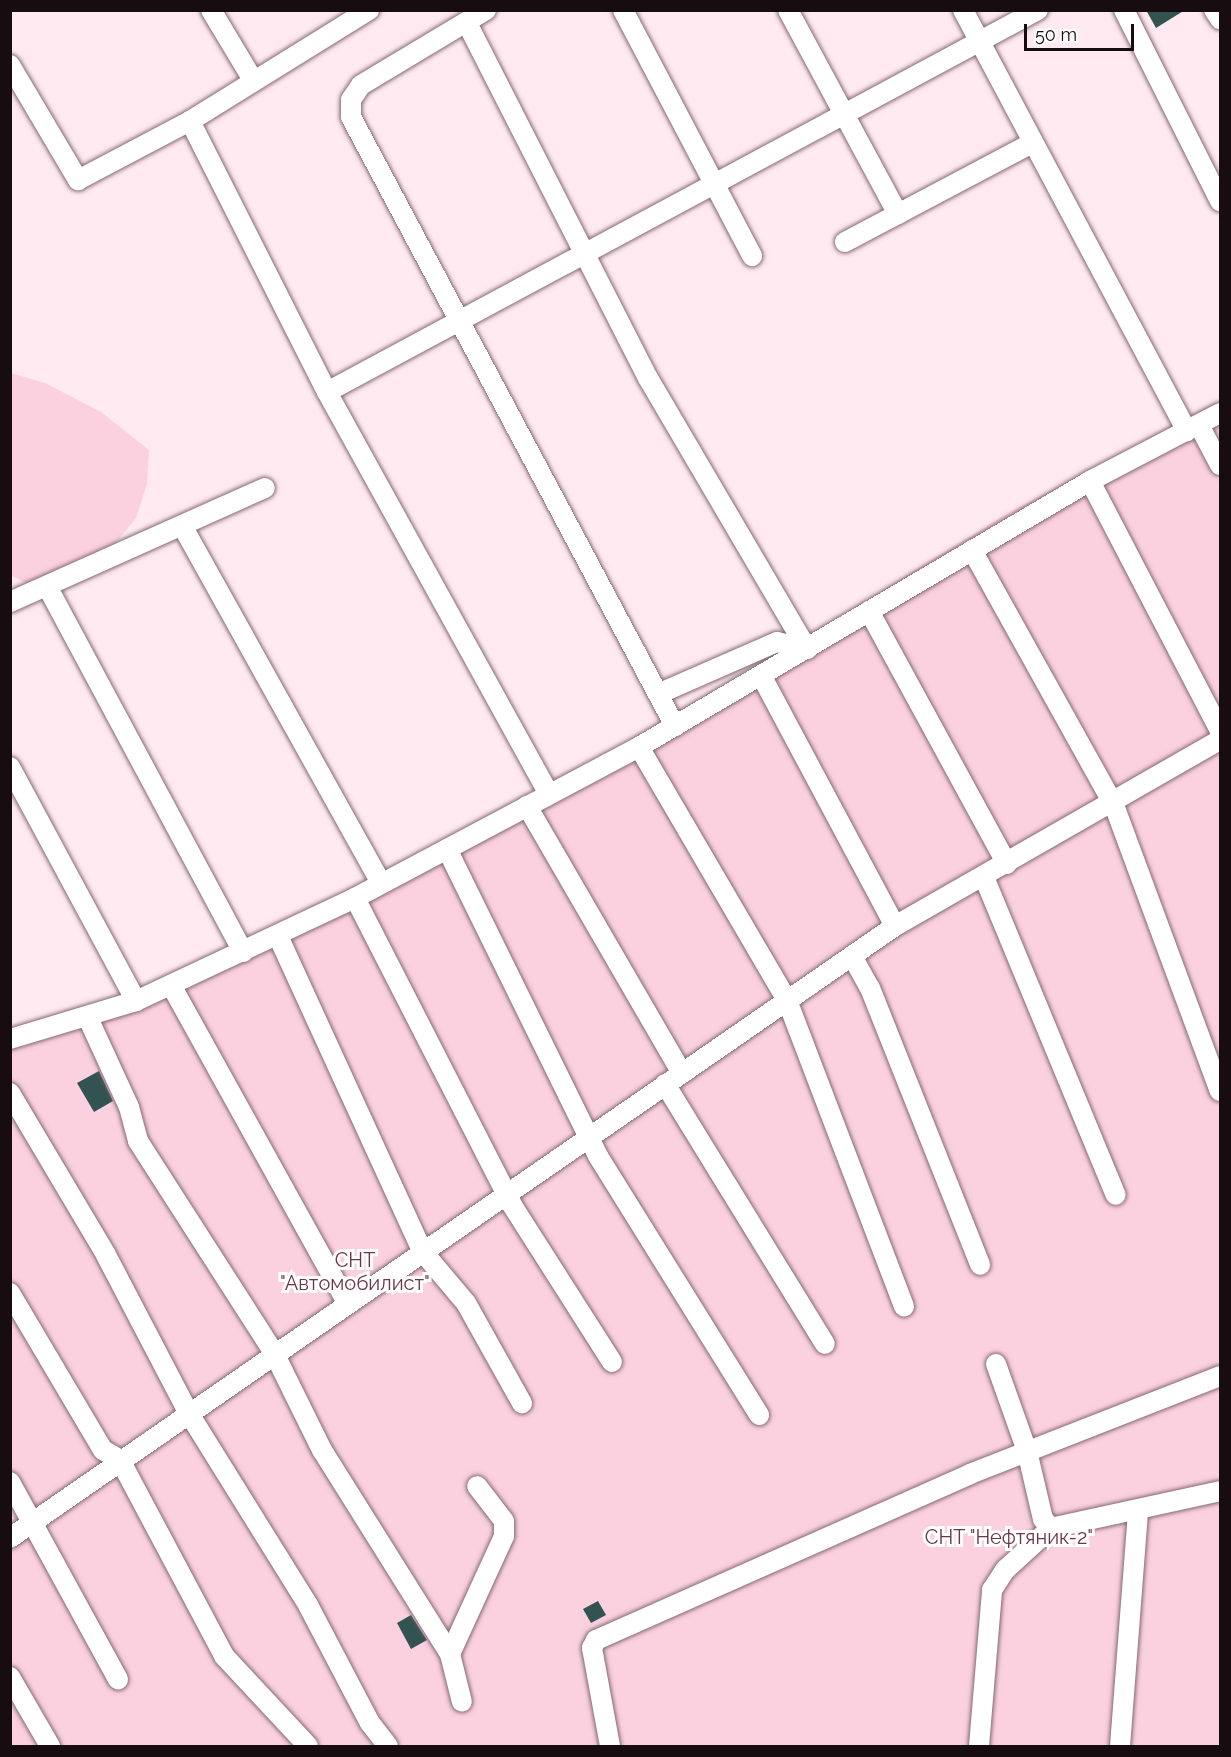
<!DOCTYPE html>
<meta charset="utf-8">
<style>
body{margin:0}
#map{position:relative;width:1231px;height:1757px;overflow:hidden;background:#feeaf0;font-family:Raleway,sans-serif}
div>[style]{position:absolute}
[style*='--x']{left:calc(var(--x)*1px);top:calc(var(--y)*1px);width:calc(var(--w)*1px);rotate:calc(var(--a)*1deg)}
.green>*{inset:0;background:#fbd1df}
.building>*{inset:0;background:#335353}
.roads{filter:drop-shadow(0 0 2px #856972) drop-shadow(0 0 2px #856972)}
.minor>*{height:20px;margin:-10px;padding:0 10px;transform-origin:10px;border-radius:10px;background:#fff}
span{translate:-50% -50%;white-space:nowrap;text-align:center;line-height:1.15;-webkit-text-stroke:6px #fefefe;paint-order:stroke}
.park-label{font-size:20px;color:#6d354a}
.frame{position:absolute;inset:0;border:12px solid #170d11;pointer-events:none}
.scale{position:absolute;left:1024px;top:24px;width:110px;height:27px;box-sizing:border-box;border:3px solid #170d11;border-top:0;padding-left:8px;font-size:18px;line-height:21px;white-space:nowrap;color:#170d11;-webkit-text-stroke:4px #fefefe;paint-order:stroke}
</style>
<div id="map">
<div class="green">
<div style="clip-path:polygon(11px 373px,45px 383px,101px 412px,149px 450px,147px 484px,136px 518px,114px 545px,32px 587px,11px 575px)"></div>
<div style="clip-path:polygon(1220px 400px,1220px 1746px,11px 1746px,11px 1030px,102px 1003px,230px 951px,638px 741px,1005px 515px)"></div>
</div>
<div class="building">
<div style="clip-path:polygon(1146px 10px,1185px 10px,1156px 28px)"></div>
<div style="clip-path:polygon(99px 1071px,113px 1101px,94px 1112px,77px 1083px)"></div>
<div style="clip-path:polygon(598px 1601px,606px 1615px,591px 1623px,583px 1609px)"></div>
<div style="clip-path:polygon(411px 1615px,427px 1640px,411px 1649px,397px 1623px)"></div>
</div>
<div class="roads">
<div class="minor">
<div style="--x:211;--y:10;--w:82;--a:59"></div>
<div style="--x:486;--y:10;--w:146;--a:149"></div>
<div style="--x:361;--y:85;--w:18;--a:124"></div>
<div style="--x:351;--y:100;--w:17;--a:90"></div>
<div style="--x:351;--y:117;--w:690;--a:61.99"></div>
<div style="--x:623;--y:10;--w:278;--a:62.3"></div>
<div style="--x:788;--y:10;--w:232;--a:61.7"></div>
<div style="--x:963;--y:10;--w:477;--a:62"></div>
<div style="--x:1124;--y:10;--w:214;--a:63.3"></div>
<div style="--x:1214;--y:10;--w:11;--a:56"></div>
<div style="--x:467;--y:23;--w:398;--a:63"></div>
<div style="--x:648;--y:378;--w:314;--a:59.6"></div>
<div style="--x:10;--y:65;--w:134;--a:59.4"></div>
<div style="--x:78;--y:180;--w:127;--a:-27.8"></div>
<div style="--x:190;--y:121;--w:211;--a:-31.8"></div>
<div style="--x:190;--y:121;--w:304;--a:63.2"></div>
<div style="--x:327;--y:392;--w:459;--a:61.1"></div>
<div style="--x:845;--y:242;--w:212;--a:-27.9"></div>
<div style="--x:327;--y:392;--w:807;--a:-28.25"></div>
<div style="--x:1199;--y:425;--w:45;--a:62.3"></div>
<div style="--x:1090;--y:481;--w:282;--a:62.5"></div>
<div style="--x:184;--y:529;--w:405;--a:60.9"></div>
<div style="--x:972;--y:550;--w:292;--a:60.9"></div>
<div style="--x:1114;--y:805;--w:305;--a:69.7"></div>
<div style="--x:48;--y:588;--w:413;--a:61.8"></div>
<div style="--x:10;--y:602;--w:279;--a:-24.1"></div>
<div style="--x:869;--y:611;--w:288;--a:61.4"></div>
<div style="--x:762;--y:677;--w:282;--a:61.9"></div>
<div style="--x:658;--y:694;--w:130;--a:-23.6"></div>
<div style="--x:777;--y:642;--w:31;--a:13"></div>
<div style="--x:639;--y:747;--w:293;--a:59.7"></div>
<div style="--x:787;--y:1000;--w:328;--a:69.1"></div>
<div style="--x:10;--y:767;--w:266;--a:61.7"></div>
<div style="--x:527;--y:806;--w:309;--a:59.9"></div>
<div style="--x:447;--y:849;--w:342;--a:63.8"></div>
<div style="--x:598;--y:1156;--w:305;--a:58.1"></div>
<div style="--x:984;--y:877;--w:344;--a:67.5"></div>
<div style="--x:355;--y:898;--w:345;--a:62.9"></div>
<div style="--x:512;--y:1205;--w:186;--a:57.5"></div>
<div style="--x:278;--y:936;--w:348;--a:65.4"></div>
<div style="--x:423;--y:1252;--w:67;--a:49.9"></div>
<div style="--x:466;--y:1303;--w:115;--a:60.8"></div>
<div style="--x:852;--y:956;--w:37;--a:61"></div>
<div style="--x:870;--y:988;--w:298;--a:68.3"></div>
<div style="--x:171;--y:985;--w:363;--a:61"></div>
<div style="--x:88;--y:1018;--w:98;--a:65.3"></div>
<div style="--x:129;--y:1107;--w:35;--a:75"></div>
<div style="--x:138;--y:1141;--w:252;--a:57.3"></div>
<div style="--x:274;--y:1353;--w:108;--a:63.7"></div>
<div style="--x:322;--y:1450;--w:241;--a:57.9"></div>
<div style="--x:450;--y:1654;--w:49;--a:76"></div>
<div style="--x:10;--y:1039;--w:132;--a:-16.8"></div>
<div style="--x:136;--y:1001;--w:242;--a:-25.2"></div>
<div style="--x:355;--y:898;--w:322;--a:-28"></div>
<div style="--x:639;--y:747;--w:524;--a:-30.53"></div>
<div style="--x:1090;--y:481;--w:147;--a:-27.6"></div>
<div style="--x:665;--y:1084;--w:305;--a:58.4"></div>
<div style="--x:10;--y:1093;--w:188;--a:59.3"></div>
<div style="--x:106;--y:1255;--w:177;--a:62.4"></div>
<div style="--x:188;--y:1412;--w:227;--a:58.1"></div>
<div style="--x:308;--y:1605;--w:133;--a:62.3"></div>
<div style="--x:370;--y:1723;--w:29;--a:52"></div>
<div style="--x:10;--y:1293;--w:182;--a:59.4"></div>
<div style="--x:103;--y:1450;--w:20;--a:30"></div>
<div style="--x:120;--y:1460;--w:222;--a:62"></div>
<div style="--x:224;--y:1656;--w:123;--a:47"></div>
<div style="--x:996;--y:1364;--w:92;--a:70.4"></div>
<div style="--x:1027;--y:1451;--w:70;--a:76.8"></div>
<div style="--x:1043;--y:1519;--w:12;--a:48"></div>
<div style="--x:10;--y:1482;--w:225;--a:61.3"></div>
<div style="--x:10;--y:1538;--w:1076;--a:-34.66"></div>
<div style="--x:895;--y:926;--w:374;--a:-29.8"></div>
<div style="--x:450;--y:1654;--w:130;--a:-65.4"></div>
<div style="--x:504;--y:1536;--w:15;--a:-90"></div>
<div style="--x:504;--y:1521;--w:44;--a:-127.6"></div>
<div style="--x:10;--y:1677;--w:80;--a:59.9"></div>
<div style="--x:610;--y:1746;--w:100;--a:-100.4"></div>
<div style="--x:592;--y:1648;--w:9;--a:-63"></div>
<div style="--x:596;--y:1640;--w:409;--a:-23.9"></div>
<div style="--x:970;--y:1474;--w:269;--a:-21.4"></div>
<div style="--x:979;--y:1746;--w:157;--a:-85.2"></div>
<div style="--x:992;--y:1590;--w:24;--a:-57"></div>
<div style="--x:1005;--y:1570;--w:62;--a:-42.4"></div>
<div style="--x:1051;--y:1528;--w:173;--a:-12.3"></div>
<div style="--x:1120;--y:1746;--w:236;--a:-85.6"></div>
</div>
</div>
<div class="park-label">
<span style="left:355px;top:1272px">СНТ<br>"Автомобилист"</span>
<span style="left:1009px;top:1537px">СНТ "Нефтяник-2"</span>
</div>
<div class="frame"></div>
<div class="scale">50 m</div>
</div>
